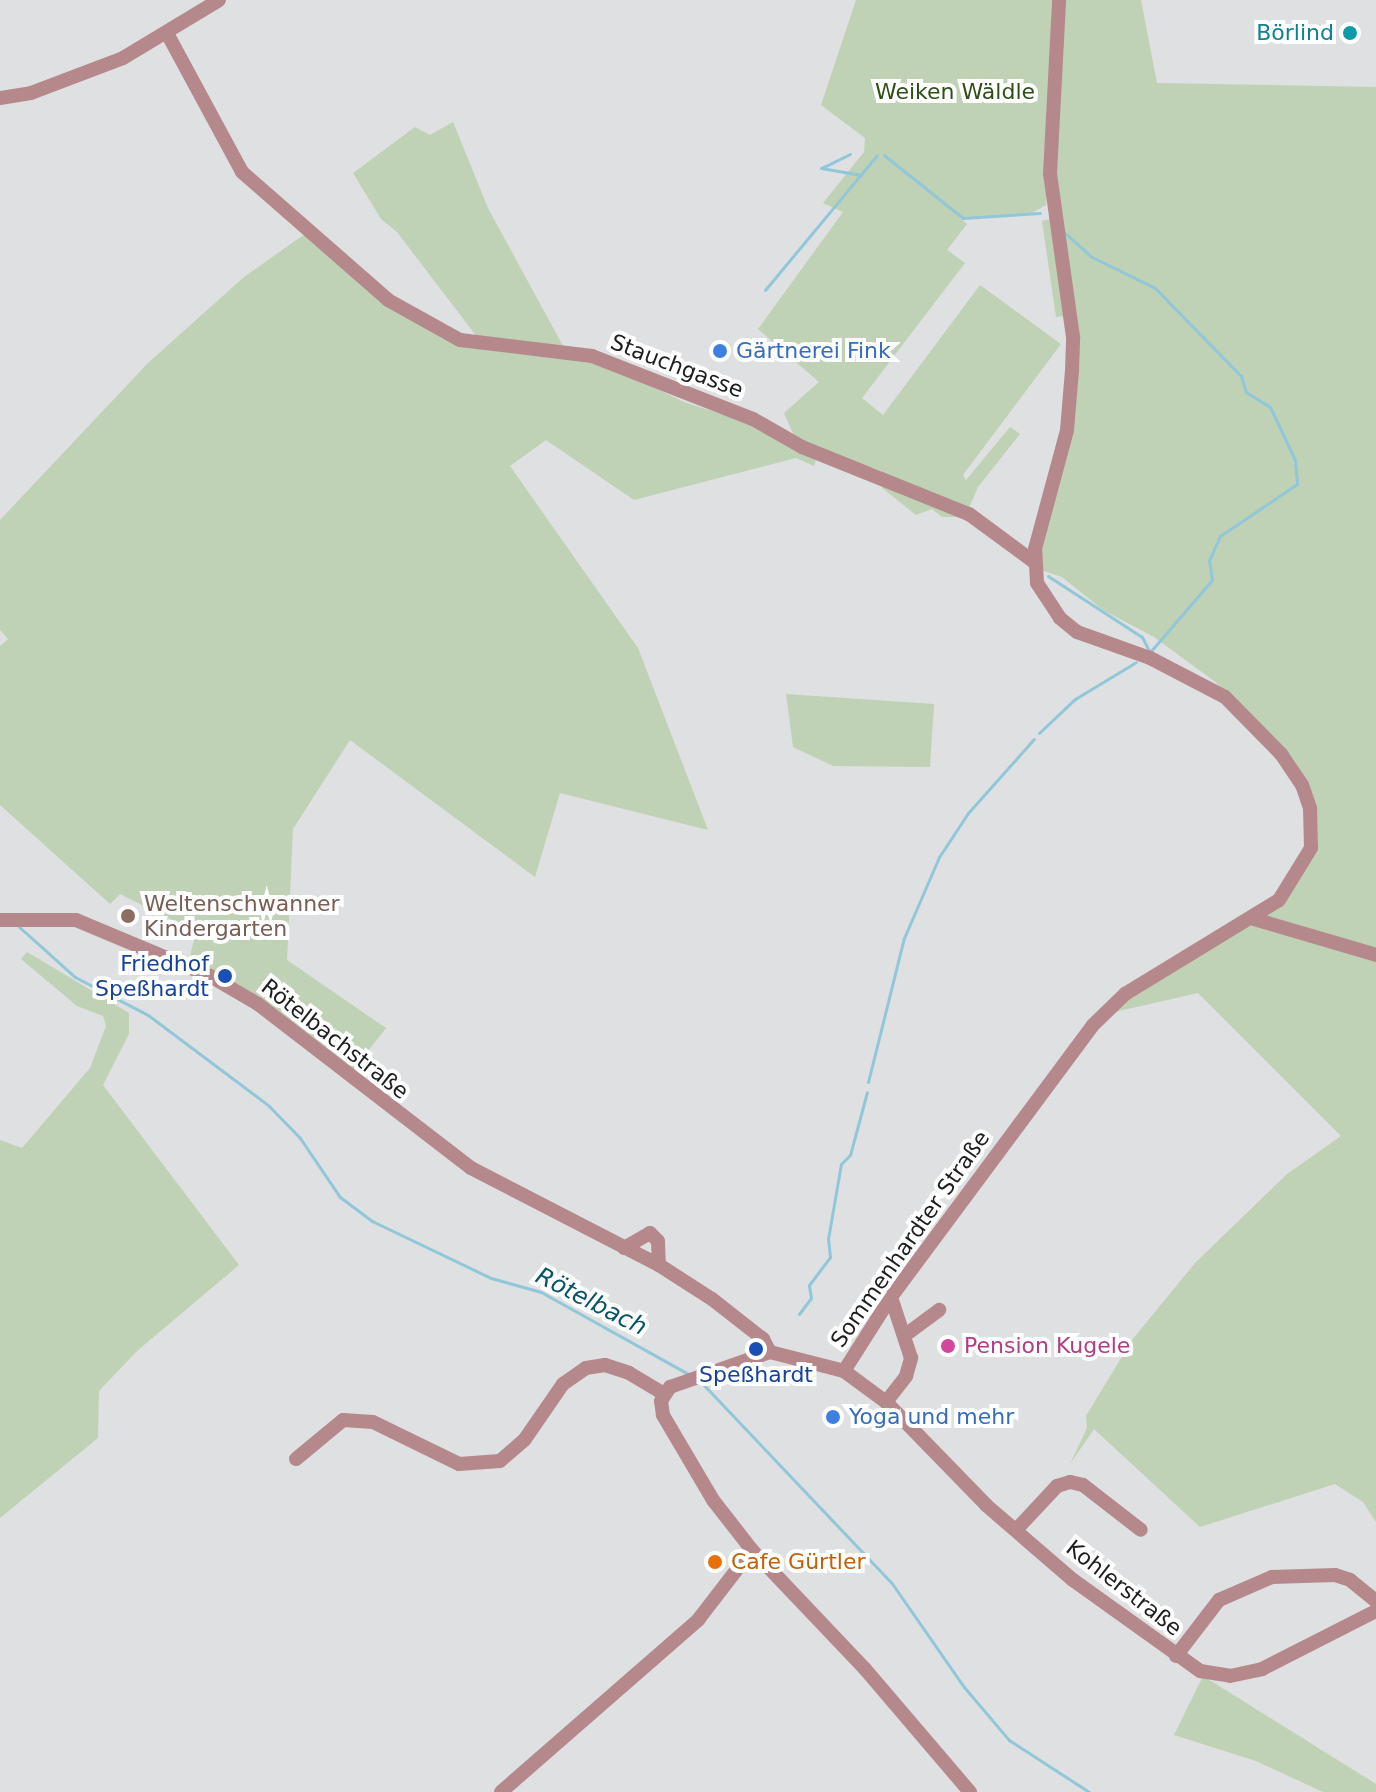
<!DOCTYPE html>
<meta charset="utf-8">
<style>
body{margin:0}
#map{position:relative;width:1376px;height:1792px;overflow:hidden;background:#dfe0e1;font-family:"DejaVu Sans",sans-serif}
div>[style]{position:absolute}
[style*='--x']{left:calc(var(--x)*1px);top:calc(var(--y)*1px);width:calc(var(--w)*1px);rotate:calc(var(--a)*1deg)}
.green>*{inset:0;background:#bfd2b5}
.stream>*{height:3px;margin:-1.5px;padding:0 1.5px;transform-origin:1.5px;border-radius:1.5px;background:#92c7d9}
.minor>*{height:14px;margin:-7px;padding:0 7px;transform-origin:7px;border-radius:7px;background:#b5898c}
.dots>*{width:22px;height:22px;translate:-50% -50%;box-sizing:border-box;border:4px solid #fff;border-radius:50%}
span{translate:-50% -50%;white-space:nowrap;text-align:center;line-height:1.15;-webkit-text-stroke:8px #fff;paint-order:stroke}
.culture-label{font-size:22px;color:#0d838f}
.right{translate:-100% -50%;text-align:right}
.park-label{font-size:22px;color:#2f4f18}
.shop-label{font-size:22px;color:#366cbe}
.left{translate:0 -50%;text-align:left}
.street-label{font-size:22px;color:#1d1e1e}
.education-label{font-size:22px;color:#785e54}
.transit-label{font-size:22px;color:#164399}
.hotel-label{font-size:22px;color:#b23c85}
.food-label{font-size:22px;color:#c56008}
.water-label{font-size:24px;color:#0a5467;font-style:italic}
</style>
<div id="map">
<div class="green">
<div style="clip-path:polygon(856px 0,1052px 0,1046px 205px,1028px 215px,960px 218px,967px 224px,947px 250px,965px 263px,862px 398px,883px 415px,980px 285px,1061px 344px,963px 475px,966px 480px,1010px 427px,1020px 434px,978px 487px,965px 517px,942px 517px,932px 509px,916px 515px,882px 488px,882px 471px,819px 449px,814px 466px,796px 458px,634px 500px,546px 440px,510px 466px,638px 648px,708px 830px,560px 793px,535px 877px,350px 740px,293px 829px,287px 960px,386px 1028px,353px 1070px,259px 996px,189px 960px,196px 932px,120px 894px,110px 904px,0 805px,0 646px,8px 639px,0 630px,0 520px,148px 363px,244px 277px,305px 234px,355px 276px,487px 350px,397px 232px,381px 219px,353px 173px,415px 127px,430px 135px,453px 122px,488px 208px,569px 357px,608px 365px,684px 402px,795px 438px,784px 413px,819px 382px,758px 329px,843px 212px,823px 203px,864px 152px,865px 138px,821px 105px)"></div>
<div style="clip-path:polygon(1066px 0,1141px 0,1157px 83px,1376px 87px,1376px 1522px,1363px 1502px,1335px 1484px,1200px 1527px,1094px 1429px,1070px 1464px,1087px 1428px,1086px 1416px,1132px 1340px,1195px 1263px,1287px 1174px,1341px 1136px,1198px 993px,1110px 1013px,1172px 967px,1281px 902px,1316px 816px,1259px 722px,1214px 681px,1154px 637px,1103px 610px,1062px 577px,1038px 569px,1075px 403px,1054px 163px)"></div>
<div style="clip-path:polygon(1050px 219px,1066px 316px,1056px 317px,1042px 221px)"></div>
<div style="clip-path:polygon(786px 694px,934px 704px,930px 767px,833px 766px,793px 747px)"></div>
<div style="clip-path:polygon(27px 952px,129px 1013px,129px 1034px,103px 1085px,239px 1265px,137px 1351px,99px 1391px,98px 1438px,0 1518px,0 1140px,22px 1148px,90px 1068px,106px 1026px,103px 1016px,77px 1006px,21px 959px)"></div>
<div style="clip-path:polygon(1203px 1676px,1376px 1784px,1376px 1792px,1323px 1792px,1256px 1761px,1174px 1735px)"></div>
</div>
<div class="stream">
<div style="--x:850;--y:154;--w:32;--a:154"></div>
<div style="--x:821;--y:168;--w:41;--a:9.9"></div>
<div style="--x:884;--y:155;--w:101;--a:38.6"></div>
<div style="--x:963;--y:218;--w:77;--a:-3.7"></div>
<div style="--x:1065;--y:233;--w:36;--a:42"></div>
<div style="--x:1092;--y:257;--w:70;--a:26.2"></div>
<div style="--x:1155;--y:288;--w:123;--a:45.7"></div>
<div style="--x:1241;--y:376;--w:17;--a:73"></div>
<div style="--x:1246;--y:392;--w:28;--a:32"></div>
<div style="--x:1270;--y:407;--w:59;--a:64.7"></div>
<div style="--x:1295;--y:460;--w:24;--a:85"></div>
<div style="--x:1297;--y:484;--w:93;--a:146"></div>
<div style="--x:1220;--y:536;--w:27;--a:114"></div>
<div style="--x:1209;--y:561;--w:19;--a:81"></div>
<div style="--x:1212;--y:580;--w:94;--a:130.7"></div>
<div style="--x:765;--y:290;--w:175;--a:-50.3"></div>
<div style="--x:1048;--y:576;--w:112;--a:33"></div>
<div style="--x:1142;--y:637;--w:16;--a:63"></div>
<div style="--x:1039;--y:733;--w:50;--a:-43.4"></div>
<div style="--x:1075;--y:699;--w:71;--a:-31.2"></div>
<div style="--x:16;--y:924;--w:79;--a:41.9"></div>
<div style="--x:75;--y:977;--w:82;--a:27.5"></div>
<div style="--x:148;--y:1015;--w:151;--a:36.9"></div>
<div style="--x:269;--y:1106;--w:45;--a:45.9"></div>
<div style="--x:300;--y:1138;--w:71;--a:55.9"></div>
<div style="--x:340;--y:1197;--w:40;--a:37"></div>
<div style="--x:372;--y:1221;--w:132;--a:25.6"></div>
<div style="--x:491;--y:1278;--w:52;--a:15.6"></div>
<div style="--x:541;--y:1292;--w:171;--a:29.1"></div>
<div style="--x:868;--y:1082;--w:148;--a:-76"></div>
<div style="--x:904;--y:938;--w:88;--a:-66.6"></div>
<div style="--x:939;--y:857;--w:53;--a:-56.6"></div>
<div style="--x:968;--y:813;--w:99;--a:-48.3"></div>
<div style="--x:799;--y:1314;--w:20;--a:-53"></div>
<div style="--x:811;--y:1298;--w:13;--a:-99"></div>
<div style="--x:809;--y:1285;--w:35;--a:-53"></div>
<div style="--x:830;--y:1257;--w:18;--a:-96"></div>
<div style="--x:828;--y:1239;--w:76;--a:-80.2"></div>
<div style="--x:841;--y:1164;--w:13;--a:-45"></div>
<div style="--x:850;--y:1155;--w:65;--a:-74.9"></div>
<div style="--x:700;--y:1381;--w:277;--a:46.5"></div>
<div style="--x:891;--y:1582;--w:128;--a:55.2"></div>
<div style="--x:964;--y:1687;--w:70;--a:49.7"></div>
<div style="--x:1009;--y:1740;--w:95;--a:33"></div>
</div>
<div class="minor">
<div style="--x:168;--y:35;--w:156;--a:61.6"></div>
<div style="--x:242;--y:172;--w:194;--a:41.2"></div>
<div style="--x:388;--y:300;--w:82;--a:29.1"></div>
<div style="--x:460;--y:340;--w:133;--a:6.9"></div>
<div style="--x:592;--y:356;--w:173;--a:21.4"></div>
<div style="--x:753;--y:419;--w:56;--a:29.7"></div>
<div style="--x:802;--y:447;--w:180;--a:21.9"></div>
<div style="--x:969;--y:514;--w:81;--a:36.4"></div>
<div style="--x:0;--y:98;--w:31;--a:-9"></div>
<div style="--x:31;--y:93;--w:98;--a:-20.8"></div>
<div style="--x:123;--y:58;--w:112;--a:-31.1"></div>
<div style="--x:1254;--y:919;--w:127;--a:16.4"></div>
<div style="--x:0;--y:920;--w:76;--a:0"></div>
<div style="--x:76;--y:920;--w:145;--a:22.7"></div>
<div style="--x:210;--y:976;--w:56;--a:30.3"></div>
<div style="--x:258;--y:1004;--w:269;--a:37.6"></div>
<div style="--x:471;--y:1168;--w:212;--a:27.3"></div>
<div style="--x:659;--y:1265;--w:63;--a:32.7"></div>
<div style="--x:712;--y:1299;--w:65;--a:38.1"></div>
<div style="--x:763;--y:1339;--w:15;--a:62"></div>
<div style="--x:624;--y:1248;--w:30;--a:-30"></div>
<div style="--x:650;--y:1233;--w:11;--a:45"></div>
<div style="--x:658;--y:1241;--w:24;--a:88"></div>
<div style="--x:904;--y:1336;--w:44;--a:-36.6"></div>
<div style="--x:844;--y:1371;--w:88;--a:-57.6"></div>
<div style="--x:891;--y:1297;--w:339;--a:-53.4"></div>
<div style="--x:1093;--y:1025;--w:45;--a:-44.1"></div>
<div style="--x:1125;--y:994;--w:180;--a:-31.4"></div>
<div style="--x:1279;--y:900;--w:61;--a:-58.4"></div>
<div style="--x:1311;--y:848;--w:40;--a:-91.4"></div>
<div style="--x:1310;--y:808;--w:24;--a:-109"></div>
<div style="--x:1302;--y:785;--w:37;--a:-124"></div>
<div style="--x:1281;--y:754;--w:80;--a:-134.5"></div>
<div style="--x:1225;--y:697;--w:85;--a:-152.5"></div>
<div style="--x:1150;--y:658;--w:77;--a:-160.4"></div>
<div style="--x:1077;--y:632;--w:22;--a:-141"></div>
<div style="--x:1060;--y:618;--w:42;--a:-123.3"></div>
<div style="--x:1037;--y:583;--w:34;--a:-93"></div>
<div style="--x:1035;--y:549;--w:123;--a:-74.9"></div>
<div style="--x:1067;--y:430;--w:59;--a:-85.2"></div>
<div style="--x:1072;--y:371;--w:34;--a:-88"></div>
<div style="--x:1073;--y:337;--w:165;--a:-98"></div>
<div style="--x:1050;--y:174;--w:174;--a:-87"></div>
<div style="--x:886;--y:1402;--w:33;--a:-52"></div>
<div style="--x:906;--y:1376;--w:19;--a:-74"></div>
<div style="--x:911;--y:1358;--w:64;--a:-108.2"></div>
<div style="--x:296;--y:1459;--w:61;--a:-39.7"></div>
<div style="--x:343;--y:1420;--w:30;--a:4"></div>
<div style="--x:373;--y:1422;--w:96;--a:26"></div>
<div style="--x:459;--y:1464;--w:41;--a:-4.2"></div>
<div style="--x:500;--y:1461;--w:33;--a:-41"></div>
<div style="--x:525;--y:1439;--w:67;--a:-55.4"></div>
<div style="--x:563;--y:1384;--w:28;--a:-35"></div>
<div style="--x:586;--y:1368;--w:19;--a:-9"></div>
<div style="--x:605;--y:1365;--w:25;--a:18"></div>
<div style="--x:629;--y:1373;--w:41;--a:31"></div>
<div style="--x:1016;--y:1530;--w:60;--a:-47"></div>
<div style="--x:1057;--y:1486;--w:14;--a:-17"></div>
<div style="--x:1070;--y:1482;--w:13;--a:13"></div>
<div style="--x:1083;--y:1485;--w:73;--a:37.8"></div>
<div style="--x:1176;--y:1656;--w:71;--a:-52.5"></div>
<div style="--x:1219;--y:1600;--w:58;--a:-23.5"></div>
<div style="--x:1272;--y:1577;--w:63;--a:-1.8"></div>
<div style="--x:1335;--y:1575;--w:16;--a:18"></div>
<div style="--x:1350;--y:1580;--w:33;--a:39"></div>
<div style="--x:501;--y:1792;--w:262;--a:-41.1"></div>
<div style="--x:698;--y:1620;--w:88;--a:-52.4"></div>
<div style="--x:970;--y:1792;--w:162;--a:-130.5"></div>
<div style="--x:865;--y:1669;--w:164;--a:-133.5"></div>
<div style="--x:752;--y:1550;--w:63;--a:-128"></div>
<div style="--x:713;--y:1500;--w:99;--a:-120.5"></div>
<div style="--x:663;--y:1415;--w:14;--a:-98"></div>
<div style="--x:661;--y:1401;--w:17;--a:-57"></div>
<div style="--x:670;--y:1387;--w:106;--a:-19.3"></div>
<div style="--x:770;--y:1352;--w:76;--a:14.4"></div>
<div style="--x:844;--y:1371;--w:52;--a:36.4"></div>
<div style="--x:886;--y:1402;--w:144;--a:45.8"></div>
<div style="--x:986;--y:1505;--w:115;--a:40.8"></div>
<div style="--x:1073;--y:1580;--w:156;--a:35.6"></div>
<div style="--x:1200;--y:1671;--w:30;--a:9"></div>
<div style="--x:1230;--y:1676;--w:33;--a:-12"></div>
<div style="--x:1262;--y:1669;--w:128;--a:-27"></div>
</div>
<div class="dots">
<div style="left:1350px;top:33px;background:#0f9aa8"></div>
<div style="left:720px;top:351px;background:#3f7fe0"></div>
<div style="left:128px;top:916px;background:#8d6e63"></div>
<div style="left:225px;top:976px;background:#1a4fb4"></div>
<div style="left:948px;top:1346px;background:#d1479c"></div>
<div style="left:756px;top:1349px;background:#1a4fb4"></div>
<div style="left:833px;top:1417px;background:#3f7fe0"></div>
<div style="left:715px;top:1562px;background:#e8710a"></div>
</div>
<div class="culture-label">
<span class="right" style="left:1334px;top:33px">Börlind</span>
</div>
<div class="park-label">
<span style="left:955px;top:92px">Weiken Wäldle</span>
</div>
<div class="shop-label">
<span class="left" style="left:736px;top:351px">Gärtnerei Fink</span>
<span class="left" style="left:849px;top:1417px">Yoga und mehr</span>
</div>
<div class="street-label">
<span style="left:677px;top:366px;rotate:21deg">Stauchgasse</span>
<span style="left:335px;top:1039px;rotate:38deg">Rötelbachstraße</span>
<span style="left:910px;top:1239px;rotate:-55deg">Sommenhardter Straße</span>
<span style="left:1124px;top:1588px;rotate:38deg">Kohlerstraße</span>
</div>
<div class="education-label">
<span class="left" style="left:144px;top:916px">Weltenschwanner<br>Kindergarten</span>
</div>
<div class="transit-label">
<span class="right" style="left:209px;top:976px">Friedhof<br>Speßhardt</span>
<span style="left:756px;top:1375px">Speßhardt</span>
</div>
<div class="hotel-label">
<span class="left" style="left:964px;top:1346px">Pension Kugele</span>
</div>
<div class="food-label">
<span class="left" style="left:731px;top:1562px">Cafe Gürtler</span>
</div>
<div class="water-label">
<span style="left:591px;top:1302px;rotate:27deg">Rötelbach</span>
</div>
</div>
